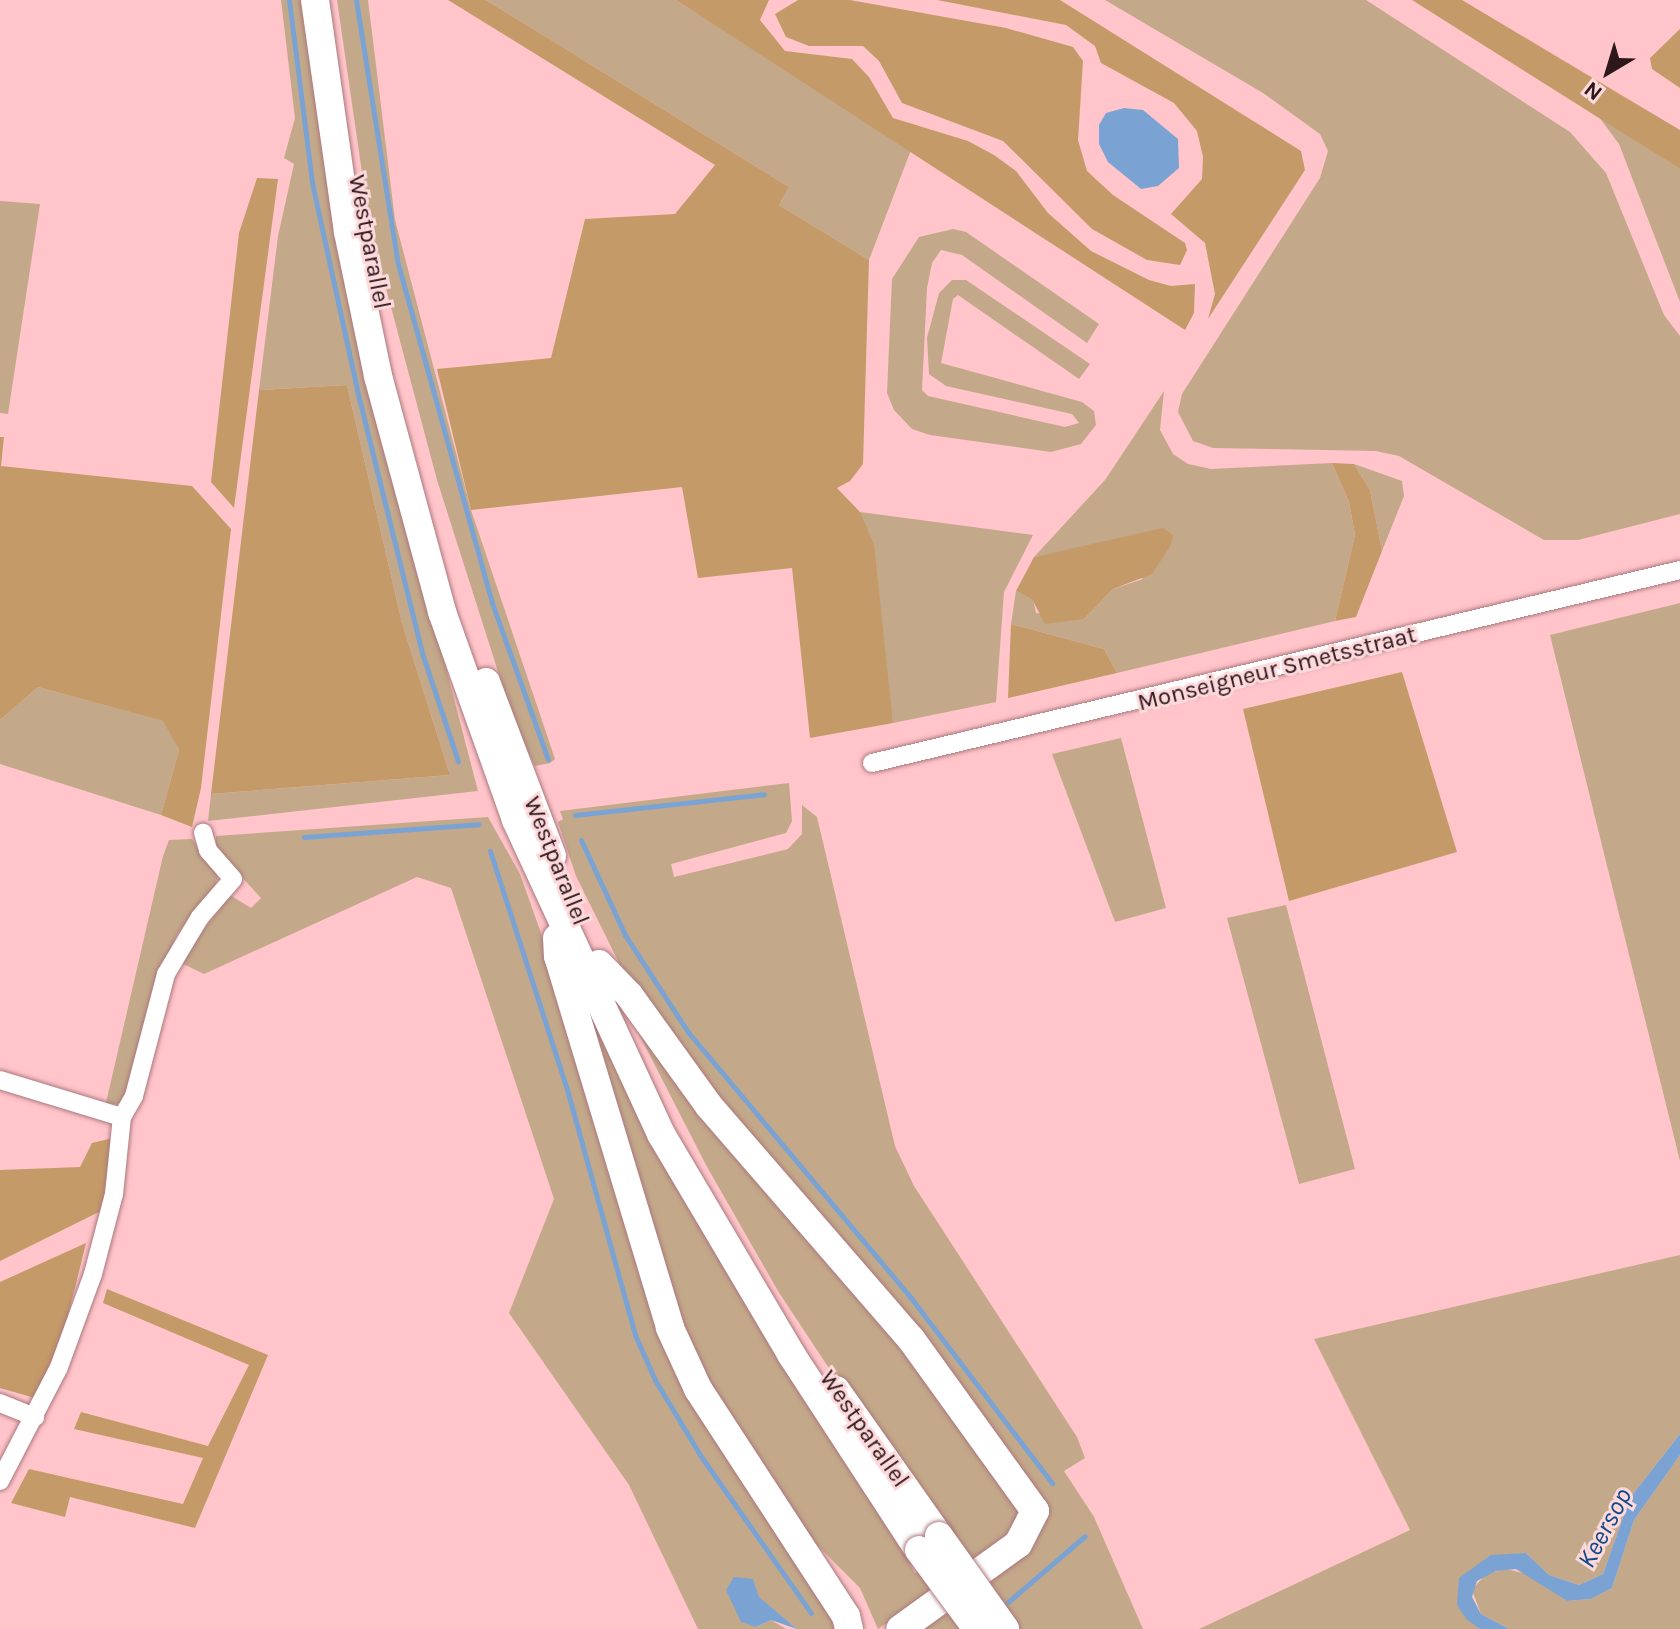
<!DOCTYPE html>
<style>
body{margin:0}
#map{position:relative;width:1680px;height:1629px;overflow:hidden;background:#ffc5ca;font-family:Karla,sans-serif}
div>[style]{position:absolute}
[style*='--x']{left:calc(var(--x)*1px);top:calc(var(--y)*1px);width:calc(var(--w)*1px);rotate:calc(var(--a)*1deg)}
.green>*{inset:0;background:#c3a98a}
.forest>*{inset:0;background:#c49b68}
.water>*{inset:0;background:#7aa3d3}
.stream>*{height:5px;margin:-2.5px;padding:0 2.5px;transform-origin:2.5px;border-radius:2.5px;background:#7aa3d3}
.roads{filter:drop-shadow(0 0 2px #ac787d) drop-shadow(0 0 2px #ac787d)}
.minor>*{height:18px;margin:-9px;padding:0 9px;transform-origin:9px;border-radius:9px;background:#fff}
.primary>*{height:28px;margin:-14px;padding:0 14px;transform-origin:14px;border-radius:14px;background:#fff}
.bridges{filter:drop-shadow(0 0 2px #ac787d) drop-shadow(0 0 2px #ac787d)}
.primary-bridge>*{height:28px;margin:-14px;padding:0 14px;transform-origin:14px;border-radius:14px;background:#fff}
span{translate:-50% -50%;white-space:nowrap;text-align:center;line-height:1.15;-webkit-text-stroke:6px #fdd9dc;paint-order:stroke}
.street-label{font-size:24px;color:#2c171a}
.water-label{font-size:26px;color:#104a85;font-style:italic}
.north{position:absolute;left:1568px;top:32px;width:80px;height:80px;-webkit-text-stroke:6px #fdd9dc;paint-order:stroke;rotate:218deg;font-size:22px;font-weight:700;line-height:32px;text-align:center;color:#2c171a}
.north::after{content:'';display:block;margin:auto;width:28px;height:36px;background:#2c171a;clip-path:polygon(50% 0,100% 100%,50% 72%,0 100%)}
</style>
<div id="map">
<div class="green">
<div style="clip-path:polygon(281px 0,310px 0,441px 649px,478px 791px,208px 821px,211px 794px,450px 775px,402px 623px,347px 385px,259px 390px,278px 236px,294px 164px,284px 158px,295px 118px)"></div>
<div style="clip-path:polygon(337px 0,368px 0,395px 220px,471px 510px,555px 759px,550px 763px,535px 766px,516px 728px,437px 480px,370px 228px)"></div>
<div style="clip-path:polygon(486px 0,676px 0,911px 150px,869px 260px,779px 205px,789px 187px)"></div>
<div style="clip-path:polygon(1105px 0,1366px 0,1570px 132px,1606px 173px,1664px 315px,1680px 336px,1680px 514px,1578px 540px,1544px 540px,1399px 456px,1376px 451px,1213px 448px,1193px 441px,1178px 412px,1182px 394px,1320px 178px,1328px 151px,1320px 134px,1263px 93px)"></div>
<div style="clip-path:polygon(1599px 117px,1680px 169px,1680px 302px,1619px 144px)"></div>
<div style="clip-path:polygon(0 201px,40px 204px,8px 414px,0 413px)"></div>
<div style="clip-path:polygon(953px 229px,966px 232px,1099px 324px,1087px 343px,962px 255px,941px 250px,932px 263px,927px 288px,922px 390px,928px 396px,1065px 427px,1079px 423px,1072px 414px,946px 386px,929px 374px,927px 338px,939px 293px,952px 280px,966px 280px,1090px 364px,1079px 379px,958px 295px,953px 299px,941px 363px,1082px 402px,1094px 411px,1096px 425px,1081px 444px,1051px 452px,930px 435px,912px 429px,894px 410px,887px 393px,892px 279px,919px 237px)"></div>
<div style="clip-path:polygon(1164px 391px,1160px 430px,1173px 454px,1188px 464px,1211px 469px,1332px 463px,1349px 502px,1355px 535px,1335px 621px,1117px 673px,1104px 649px,1011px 624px,1016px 591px,1033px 599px,1036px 613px,1084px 619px,1113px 589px,1143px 579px,1083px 547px,1034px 557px,1105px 480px)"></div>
<div style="clip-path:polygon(1354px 464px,1402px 481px,1404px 496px,1382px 551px,1370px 490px)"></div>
<div style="clip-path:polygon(860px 512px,1033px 535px,1004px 592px,996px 702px,893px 723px)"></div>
<div style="clip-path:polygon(1680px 603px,1680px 1161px,1550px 635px)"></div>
<div style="clip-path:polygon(38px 687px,164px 721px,179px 750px,161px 815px,0 764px,0 720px)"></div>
<div style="clip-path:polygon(1121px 738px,1166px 908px,1115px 922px,1052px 754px)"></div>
<div style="clip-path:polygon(789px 783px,792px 821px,786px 833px,671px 864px,674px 877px,788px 849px,802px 834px,802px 805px,817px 817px,895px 1146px,914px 1186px,1077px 1437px,1085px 1458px,1064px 1471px,1094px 1517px,1143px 1629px,916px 1629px,1029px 1550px,1043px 1524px,738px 1131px,629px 983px,576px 876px,558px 822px,563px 819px,560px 811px)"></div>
<div style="clip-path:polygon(488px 817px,520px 874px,573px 1023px,650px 1296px,833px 1607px,836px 1629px,797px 1629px,758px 1597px,755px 1585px,729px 1596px,741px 1615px,756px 1627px,771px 1620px,786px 1629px,698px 1629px,629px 1485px,509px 1313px,554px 1199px,451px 888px,417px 877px,204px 974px,179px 962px,230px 895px,251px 908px,261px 898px,216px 849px,216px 836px)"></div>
<div style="clip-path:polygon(192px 839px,218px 875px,216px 884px,178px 933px,163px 965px,125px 1101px,105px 1107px,163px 856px,169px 840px)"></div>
<div style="clip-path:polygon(1286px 905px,1355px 1169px,1299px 1184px,1227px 918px)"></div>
<div style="clip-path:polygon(562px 948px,915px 1573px,960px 1541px,900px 1476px,778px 1291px,706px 1165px,621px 999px,846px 1268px,1012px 1489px,1020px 1517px,995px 1549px,878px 1629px,860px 1588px,797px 1525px,750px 1459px,681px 1330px)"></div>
<div style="clip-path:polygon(1680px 1255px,1680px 1434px,1630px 1498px,1603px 1574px,1579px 1585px,1549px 1575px,1526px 1553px,1491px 1556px,1457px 1605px,1480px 1629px,1199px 1629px,1410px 1530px,1314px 1339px)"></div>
<div style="clip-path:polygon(1680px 1455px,1680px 1629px,1509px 1629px,1481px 1614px,1472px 1590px,1486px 1574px,1506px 1569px,1527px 1574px,1567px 1601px,1591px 1599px,1612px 1588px,1634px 1520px)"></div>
</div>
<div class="forest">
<div style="clip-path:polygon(448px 0,486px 0,789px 187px,779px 205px,869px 260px,863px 464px,850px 481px,837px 488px,860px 512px,874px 544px,893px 723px,810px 738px,792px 568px,698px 578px,682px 487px,471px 510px,437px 369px,551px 358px,585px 219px,675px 214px,715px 165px)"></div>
<div style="clip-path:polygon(676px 0,769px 0,760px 20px,785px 51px,852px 59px,869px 77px,893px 118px,968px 141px,994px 155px,1016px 171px,1048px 213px,1091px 251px,1149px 280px,1171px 286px,1195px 284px,1194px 313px,1185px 330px)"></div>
<div style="clip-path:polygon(798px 0,850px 0,1006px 28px,1073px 47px,1083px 61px,1078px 140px,1087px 171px,1113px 195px,1185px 243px,1187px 250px,1180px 265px,1147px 260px,1092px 229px,1003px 141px,902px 103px,879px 61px,863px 46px,809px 46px,786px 37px,775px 14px)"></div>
<div style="clip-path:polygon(937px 0,1060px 0,1301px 151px,1305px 170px,1208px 319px,1215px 294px,1205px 243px,1171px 214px,1202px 179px,1203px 157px,1197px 131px,1174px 103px,1101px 63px,1095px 46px,1066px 25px)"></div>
<div style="clip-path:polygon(1412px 0,1462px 0,1680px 130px,1680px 169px)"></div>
<div style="clip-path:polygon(1680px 29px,1680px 88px,1652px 69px,1650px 58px)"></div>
<div style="clip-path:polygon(257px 178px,278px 179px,234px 508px,211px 482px,239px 233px)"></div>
<div style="clip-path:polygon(347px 385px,402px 623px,450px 775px,211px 794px,259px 390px)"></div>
<div style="clip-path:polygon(0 437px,4px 437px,1px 466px,192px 486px,231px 529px,201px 788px,192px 827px,161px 815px,179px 750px,163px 721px,38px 687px,0 720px)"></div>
<div style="clip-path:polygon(1332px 463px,1354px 464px,1370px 490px,1382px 551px,1356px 617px,1335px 621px,1355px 535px,1349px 502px)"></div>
<div style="clip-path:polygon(1163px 528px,1173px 535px,1171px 545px,1152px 574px,1113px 589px,1084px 619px,1045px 624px,1032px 599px,1016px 591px,1034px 557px)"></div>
<div style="clip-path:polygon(1011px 624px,1104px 649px,1117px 673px,1008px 698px)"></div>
<div style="clip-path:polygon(1402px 672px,1457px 852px,1289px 901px,1243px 709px)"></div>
<div style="clip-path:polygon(117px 1137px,101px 1211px,0 1261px,0 1170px,80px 1167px,92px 1143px)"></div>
<div style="clip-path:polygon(86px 1243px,62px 1340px,35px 1398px,0 1388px,0 1282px)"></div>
<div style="clip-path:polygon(107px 1289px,268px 1355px,195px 1528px,70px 1497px,65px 1517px,11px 1503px,29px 1469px,183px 1504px,203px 1458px,74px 1429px,81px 1412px,208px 1446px,249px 1365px,103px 1303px)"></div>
</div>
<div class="water">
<div style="clip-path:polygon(1124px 108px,1143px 110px,1178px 139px,1179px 168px,1158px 186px,1141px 189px,1108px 162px,1099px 144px,1099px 125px,1106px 113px)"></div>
<div style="clip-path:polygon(1680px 1434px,1680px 1455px,1634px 1520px,1612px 1588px,1591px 1599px,1567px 1601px,1516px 1569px,1496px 1571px,1477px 1581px,1472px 1597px,1481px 1614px,1509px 1629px,1480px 1629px,1466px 1619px,1457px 1605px,1459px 1578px,1491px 1555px,1526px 1553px,1549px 1575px,1579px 1585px,1603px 1574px,1630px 1498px)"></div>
<div style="clip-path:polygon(734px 1577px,753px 1579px,759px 1597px,797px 1629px,771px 1620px,756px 1627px,741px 1622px,726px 1590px)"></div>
</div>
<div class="stream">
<div style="--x:289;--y:0;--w:184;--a:82.8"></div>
<div style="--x:312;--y:183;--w:212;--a:77.7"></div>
<div style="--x:357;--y:390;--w:274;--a:76.1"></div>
<div style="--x:423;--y:656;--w:111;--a:71.6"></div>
<div style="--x:356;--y:0;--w:267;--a:81"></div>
<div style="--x:398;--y:264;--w:352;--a:74.5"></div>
<div style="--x:492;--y:603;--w:166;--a:70.3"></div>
<div style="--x:575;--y:815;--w:190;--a:-6.3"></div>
<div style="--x:304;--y:837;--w:175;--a:-4.2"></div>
<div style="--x:581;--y:840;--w:105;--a:65.1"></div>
<div style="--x:625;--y:935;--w:116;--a:57"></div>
<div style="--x:688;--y:1032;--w:347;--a:50"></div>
<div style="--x:911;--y:1298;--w:233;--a:52.7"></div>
<div style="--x:490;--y:851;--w:254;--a:72.1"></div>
<div style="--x:568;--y:1093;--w:251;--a:74.5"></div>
<div style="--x:635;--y:1335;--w:49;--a:66"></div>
<div style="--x:655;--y:1380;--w:87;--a:59"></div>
<div style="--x:700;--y:1455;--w:193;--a:54.9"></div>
<div style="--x:1008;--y:1602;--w:101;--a:-40.6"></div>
</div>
<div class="roads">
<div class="minor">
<div style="--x:872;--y:763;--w:831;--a:-13.43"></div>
<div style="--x:0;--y:1080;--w:127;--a:16.9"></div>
<div style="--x:0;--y:1403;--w:38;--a:22"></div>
<div style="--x:0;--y:1481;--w:128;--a:-62.6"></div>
<div style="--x:59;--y:1367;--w:99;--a:-69.9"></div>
<div style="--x:93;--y:1274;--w:83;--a:-75.3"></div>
<div style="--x:114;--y:1194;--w:77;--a:-84.1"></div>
<div style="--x:122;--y:1117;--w:24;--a:-60"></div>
<div style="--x:134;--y:1096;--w:126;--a:-75.3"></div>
<div style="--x:166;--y:974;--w:66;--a:-59.2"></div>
<div style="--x:200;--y:917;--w:50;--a:-49"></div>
<div style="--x:233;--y:879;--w:38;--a:-131"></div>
<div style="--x:208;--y:850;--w:18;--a:-106"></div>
</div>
<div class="primary">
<div style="--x:315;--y:0;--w:234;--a:81.9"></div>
<div style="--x:348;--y:232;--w:147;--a:78.2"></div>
<div style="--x:378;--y:376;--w:245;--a:74.8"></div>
<div style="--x:442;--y:612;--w:221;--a:70.4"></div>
<div style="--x:516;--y:820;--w:346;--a:65.2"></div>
<div style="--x:661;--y:1134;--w:256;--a:59.4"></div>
<div style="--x:791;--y:1354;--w:234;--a:56.9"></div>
<div style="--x:486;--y:682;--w:186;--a:69.2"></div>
<div style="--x:557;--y:938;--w:18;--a:87"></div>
<div style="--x:558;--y:956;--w:388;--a:73.2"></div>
<div style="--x:670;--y:1328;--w:67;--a:65.3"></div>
<div style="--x:698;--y:1389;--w:271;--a:56.9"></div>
<div style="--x:846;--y:1616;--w:13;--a:77"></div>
<div style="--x:599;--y:964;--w:43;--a:45.9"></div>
<div style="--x:629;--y:995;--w:137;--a:54.2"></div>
<div style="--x:709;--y:1106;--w:308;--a:49.1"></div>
<div style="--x:911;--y:1339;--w:212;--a:54.2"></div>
<div style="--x:1035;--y:1511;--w:37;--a:117"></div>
<div style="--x:1018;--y:1544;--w:145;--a:144.2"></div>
<div style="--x:836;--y:1390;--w:179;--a:54.8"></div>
</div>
</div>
<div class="bridges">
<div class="primary-bridge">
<div style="--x:939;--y:1536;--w:114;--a:54.6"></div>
<div style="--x:919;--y:1550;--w:98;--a:53.7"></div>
</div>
</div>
<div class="street-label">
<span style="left:369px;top:242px;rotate:79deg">Westparallel</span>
<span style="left:1277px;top:669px;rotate:-14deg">Monseigneur Smetsstraat</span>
<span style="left:556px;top:861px;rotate:68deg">Westparallel</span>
<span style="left:864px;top:1429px;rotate:55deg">Westparallel</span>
</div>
<div class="water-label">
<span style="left:1605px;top:1528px;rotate:-62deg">Keersop</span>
</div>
<div class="north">N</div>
</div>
